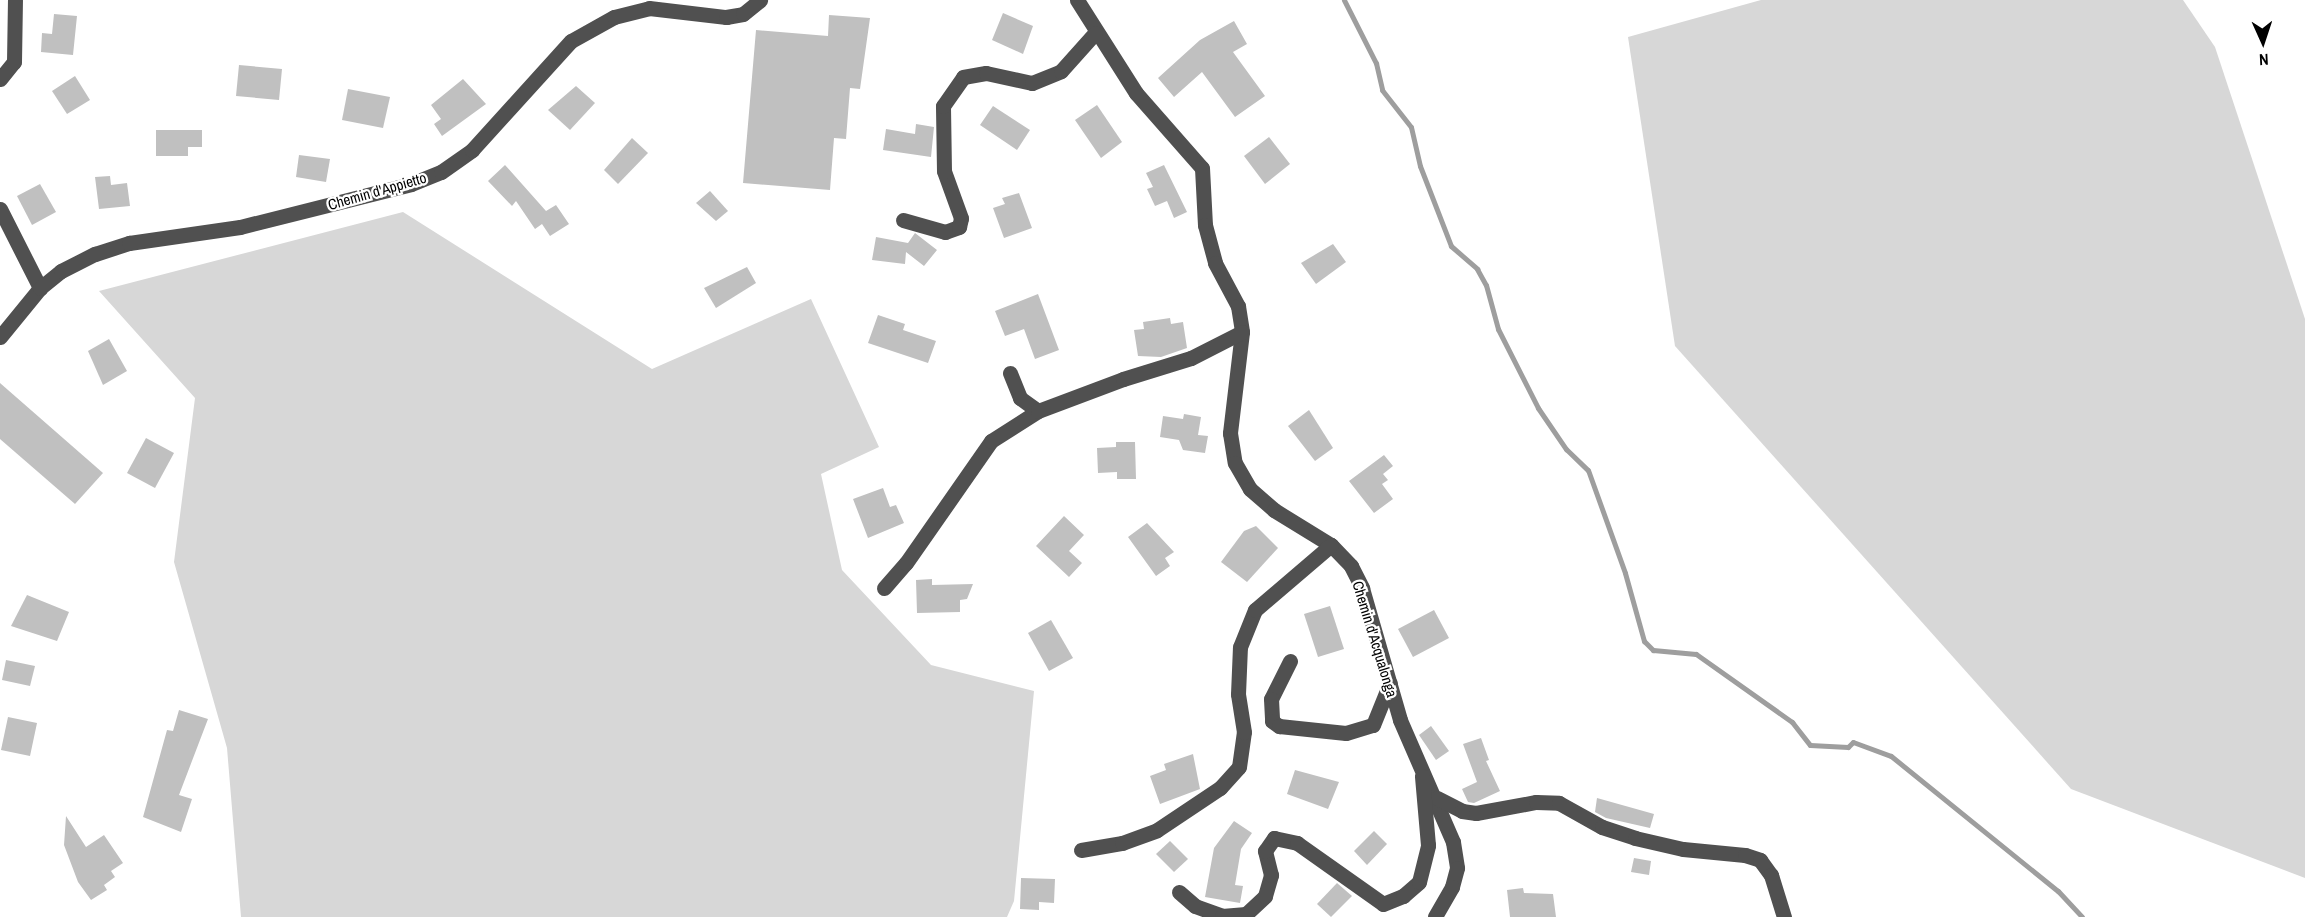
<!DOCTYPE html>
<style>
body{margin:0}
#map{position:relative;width:2305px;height:917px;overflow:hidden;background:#fff;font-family:"Archivo Narrow",sans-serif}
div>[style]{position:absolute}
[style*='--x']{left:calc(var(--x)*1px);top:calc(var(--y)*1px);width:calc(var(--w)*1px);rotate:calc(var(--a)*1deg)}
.green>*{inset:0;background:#d7d7d7}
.stream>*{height:5px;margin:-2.5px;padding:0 2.5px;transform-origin:2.5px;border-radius:2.5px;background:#9e9e9e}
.building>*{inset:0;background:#c0c0c0}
.minor>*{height:15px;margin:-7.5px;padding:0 7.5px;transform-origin:7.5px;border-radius:7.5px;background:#505050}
span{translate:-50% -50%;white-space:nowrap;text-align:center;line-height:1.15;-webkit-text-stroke:4.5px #fff;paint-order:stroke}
.street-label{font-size:15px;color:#000}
.north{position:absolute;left:2233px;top:12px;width:60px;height:60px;-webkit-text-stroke:4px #fff;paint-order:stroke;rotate:177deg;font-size:16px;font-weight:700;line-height:24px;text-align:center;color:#000}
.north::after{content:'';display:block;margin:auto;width:21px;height:27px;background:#000;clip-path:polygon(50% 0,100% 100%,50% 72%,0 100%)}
</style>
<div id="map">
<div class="green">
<div style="clip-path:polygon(1761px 0,2183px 0,2215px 47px,2305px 319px,2305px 878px,2071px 789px,1675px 346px,1628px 37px)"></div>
<div style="clip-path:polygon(403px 212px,652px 369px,811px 299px,879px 447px,821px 474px,842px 570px,931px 665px,1034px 691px,1014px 901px,1007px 917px,241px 917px,227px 748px,174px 562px,195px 398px,99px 291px)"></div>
</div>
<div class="stream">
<div style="--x:1344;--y:0;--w:71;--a:63.1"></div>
<div style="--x:1376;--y:63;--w:28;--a:77"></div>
<div style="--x:1382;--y:90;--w:47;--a:51.9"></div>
<div style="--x:1411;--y:127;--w:40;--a:77"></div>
<div style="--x:1420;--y:166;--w:86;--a:68.8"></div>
<div style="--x:1451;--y:246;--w:35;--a:41"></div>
<div style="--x:1477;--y:269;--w:18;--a:61"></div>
<div style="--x:1486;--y:285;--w:46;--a:74.7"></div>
<div style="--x:1498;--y:329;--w:89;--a:63.1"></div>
<div style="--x:1538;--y:408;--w:50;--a:55.7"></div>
<div style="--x:1566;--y:449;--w:30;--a:44"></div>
<div style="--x:1588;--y:470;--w:109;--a:70.2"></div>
<div style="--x:1625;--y:573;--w:71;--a:74.4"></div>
<div style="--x:1644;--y:641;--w:13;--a:45"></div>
<div style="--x:1653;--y:650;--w:43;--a:5.3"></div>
<div style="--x:1696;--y:654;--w:118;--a:35.3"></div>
<div style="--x:1792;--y:722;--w:29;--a:52"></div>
<div style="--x:1810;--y:745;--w:38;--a:3"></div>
<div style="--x:1848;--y:747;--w:7;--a:-45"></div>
<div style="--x:1853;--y:742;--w:40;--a:20.2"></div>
<div style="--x:1891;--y:756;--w:215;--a:39"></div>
<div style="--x:2058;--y:891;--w:35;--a:47"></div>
</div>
<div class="building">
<div style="clip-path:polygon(1003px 13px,1033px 26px,1023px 54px,992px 40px)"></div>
<div style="clip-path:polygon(54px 14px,77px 16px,73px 55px,41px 52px,42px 33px,52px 34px)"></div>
<div style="clip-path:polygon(829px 15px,870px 18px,860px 89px,850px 88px,846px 139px,834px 138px,830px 190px,743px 183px,756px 30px,828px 36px)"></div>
<div style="clip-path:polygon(1234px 21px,1247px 44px,1233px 52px,1265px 96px,1235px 117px,1202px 72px,1174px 97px,1158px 78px,1200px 40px)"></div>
<div style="clip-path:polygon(239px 65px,282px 69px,279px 100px,236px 96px)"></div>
<div style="clip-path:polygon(75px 76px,90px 100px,67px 114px,52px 91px)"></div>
<div style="clip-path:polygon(463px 79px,486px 104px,442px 136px,434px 124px,441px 119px,431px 105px)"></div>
<div style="clip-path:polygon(576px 86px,595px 103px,570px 130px,548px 110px)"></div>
<div style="clip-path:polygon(348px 89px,390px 97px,383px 128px,342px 120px)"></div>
<div style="clip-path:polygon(1097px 105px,1122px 142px,1101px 158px,1075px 120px)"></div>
<div style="clip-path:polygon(993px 106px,1030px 130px,1017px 150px,980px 125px)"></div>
<div style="clip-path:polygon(916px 124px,934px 127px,931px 157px,883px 150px,886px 129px,915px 134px)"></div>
<div style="clip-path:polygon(156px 130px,202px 130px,202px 147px,188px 147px,188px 156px,156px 156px)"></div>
<div style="clip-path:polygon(1269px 137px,1290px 164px,1265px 184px,1244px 156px)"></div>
<div style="clip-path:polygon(632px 138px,648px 153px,618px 184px,604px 170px)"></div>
<div style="clip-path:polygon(299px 155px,330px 159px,326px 182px,296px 177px)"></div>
<div style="clip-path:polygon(505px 165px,546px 211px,556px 205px,569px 224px,550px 236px,542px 224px,535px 229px,516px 201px,512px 206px,488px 181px)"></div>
<div style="clip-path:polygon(1164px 165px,1187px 212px,1174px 218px,1167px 201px,1155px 206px,1147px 189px,1153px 187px,1146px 173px)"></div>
<div style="clip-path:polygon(110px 176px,111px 185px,127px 183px,130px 206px,99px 209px,95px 177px)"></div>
<div style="clip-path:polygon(40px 184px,56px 212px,32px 225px,17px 196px)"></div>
<div style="clip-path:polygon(710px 191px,728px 211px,716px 221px,696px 203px)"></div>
<div style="clip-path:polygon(1019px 193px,1032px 228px,1004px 238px,993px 208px,1005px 204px,1002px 198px)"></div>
<div style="clip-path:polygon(915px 233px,937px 250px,924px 266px,906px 252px,905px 264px,872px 260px,876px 237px,908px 243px)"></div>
<div style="clip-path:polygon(1333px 244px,1346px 262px,1316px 284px,1301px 263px)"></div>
<div style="clip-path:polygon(747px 267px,756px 283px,716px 308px,704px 288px)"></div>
<div style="clip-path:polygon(1038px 294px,1059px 350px,1035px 359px,1024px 329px,1005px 336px,995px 311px)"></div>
<div style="clip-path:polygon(878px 315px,905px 324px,903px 330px,936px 341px,928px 363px,868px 343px)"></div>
<div style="clip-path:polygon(1170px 318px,1171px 324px,1183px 322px,1187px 348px,1161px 357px,1138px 356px,1134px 330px,1144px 329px,1143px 322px)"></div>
<div style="clip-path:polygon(109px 339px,127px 371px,103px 385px,88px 351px)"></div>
<div style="clip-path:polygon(0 383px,103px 473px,75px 504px,0 439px)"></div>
<div style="clip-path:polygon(1309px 410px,1333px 448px,1315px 461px,1288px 426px)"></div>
<div style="clip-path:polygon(1184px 414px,1201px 417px,1198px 435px,1208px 436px,1205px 453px,1183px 450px,1179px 440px,1160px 437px,1163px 416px,1183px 419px)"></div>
<div style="clip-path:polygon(146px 438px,174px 453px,155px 488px,127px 473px)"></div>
<div style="clip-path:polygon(1116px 442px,1135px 442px,1136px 479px,1117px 479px,1117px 472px,1098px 473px,1097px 448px,1116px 447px)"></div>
<div style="clip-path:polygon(1384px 455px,1393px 466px,1383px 474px,1388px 480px,1382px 484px,1393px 499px,1374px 513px,1349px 481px)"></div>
<div style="clip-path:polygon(883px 488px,890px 507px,896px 505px,904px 523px,868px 538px,853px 499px)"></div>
<div style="clip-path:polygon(1064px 516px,1084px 535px,1069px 551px,1082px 563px,1069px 577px,1036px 546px)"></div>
<div style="clip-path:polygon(1147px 523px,1174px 552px,1165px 558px,1170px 566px,1156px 576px,1128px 537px)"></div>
<div style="clip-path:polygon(1256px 526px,1278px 548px,1247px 582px,1221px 562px,1244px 531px)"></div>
<div style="clip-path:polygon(932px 579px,932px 585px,973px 584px,967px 599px,960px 600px,960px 612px,917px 613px,916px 580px)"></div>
<div style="clip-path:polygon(27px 595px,69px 612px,57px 641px,11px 626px)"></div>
<div style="clip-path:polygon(1330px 606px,1344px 649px,1318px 657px,1304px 614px)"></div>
<div style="clip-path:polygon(1434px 610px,1449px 638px,1413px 657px,1398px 629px)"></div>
<div style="clip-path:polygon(1051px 620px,1073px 658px,1049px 671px,1028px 633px)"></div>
<div style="clip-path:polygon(6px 660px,35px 666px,30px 686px,2px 680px)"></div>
<div style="clip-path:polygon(179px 710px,208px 719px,179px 795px,192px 799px,181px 832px,143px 817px,167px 730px,173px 731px)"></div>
<div style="clip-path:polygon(8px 717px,37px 723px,30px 756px,1px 750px)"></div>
<div style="clip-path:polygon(1431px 726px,1449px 751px,1436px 760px,1419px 735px)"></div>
<div style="clip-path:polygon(1481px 738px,1489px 760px,1486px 761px,1500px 791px,1474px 803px,1468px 802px,1462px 789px,1477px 782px,1463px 744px)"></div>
<div style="clip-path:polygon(1193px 754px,1200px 789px,1160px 804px,1150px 776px,1166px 770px,1164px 764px)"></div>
<div style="clip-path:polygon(1295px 770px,1339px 782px,1328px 809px,1287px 794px)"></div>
<div style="clip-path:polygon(1597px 798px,1654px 814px,1650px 828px,1606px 818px,1595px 812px)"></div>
<div style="clip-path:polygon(66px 816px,86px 847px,104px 835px,123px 863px,111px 871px,115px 877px,104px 885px,107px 890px,91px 900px,78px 882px,64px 845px)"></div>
<div style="clip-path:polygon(1234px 821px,1252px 833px,1241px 849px,1235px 885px,1243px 886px,1240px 903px,1205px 897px,1214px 848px)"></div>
<div style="clip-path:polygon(1374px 831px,1387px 844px,1367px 865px,1354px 851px)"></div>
<div style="clip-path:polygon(1170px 841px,1188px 859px,1174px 872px,1156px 854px)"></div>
<div style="clip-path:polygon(1634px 858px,1651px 861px,1649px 875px,1631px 872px)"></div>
<div style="clip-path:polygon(1021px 878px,1055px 879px,1054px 903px,1039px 902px,1039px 910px,1020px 909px)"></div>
<div style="clip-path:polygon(1337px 883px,1352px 896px,1331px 917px,1317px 904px)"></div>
<div style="clip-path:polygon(1523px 888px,1524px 893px,1553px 894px,1556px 917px,1510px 917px,1507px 890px)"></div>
</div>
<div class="minor">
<div style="--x:1077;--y:0;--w:110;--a:57.6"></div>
<div style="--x:1136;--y:93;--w:100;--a:48.7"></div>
<div style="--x:1202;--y:168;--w:57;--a:87"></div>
<div style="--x:1205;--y:225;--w:39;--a:75"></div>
<div style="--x:1215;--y:263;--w:49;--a:61.9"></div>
<div style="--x:1238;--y:306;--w:26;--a:81"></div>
<div style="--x:1242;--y:332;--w:102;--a:96.8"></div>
<div style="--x:1230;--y:433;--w:30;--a:81"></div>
<div style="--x:1235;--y:463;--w:30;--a:60"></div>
<div style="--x:1250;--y:489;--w:32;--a:41"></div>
<div style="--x:1274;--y:510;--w:67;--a:31.6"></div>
<div style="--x:1331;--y:545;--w:29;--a:46"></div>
<div style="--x:1351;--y:566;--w:25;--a:63"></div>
<div style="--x:1362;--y:588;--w:137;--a:73.9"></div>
<div style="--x:1400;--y:720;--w:133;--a:66.5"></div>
<div style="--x:1453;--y:842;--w:26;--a:81"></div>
<div style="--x:1457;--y:868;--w:20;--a:105"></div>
<div style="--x:1452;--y:887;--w:34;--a:120"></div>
<div style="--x:0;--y:79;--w:22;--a:-51"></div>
<div style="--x:14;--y:62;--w:62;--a:-89.1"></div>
<div style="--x:0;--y:209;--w:89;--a:63.1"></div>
<div style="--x:903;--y:220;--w:44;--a:15.9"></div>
<div style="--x:945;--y:232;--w:15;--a:-20"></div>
<div style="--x:959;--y:227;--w:9;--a:-77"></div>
<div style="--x:961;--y:218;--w:50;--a:-109.9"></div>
<div style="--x:944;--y:171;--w:65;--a:-90.9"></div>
<div style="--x:943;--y:106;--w:35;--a:-55"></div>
<div style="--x:963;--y:77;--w:23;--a:-10"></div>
<div style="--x:986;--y:73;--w:47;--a:12.3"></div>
<div style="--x:1032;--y:83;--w:31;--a:-22"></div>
<div style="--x:1061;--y:71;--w:51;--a:-48.2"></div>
<div style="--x:0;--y:337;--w:63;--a:-50.8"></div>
<div style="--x:40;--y:288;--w:27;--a:-39"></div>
<div style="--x:61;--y:271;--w:38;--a:-27"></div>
<div style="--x:95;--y:254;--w:36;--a:-18"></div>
<div style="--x:129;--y:243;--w:112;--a:-8.2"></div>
<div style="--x:240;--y:227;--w:176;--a:-14.1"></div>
<div style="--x:411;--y:184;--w:32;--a:-22"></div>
<div style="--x:441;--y:172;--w:38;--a:-35"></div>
<div style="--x:472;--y:150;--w:147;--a:-47.8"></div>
<div style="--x:571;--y:41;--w:49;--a:-29.2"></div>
<div style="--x:614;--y:17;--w:36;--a:-14"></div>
<div style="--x:649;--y:8;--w:78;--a:6.7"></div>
<div style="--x:726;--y:17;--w:17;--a:-10"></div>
<div style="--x:743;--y:14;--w:22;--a:-39"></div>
<div style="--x:1010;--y:373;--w:27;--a:68"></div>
<div style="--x:1020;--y:398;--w:22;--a:36"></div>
<div style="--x:884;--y:588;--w:33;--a:-49"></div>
<div style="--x:906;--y:563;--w:149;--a:-55.1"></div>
<div style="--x:991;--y:441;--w:56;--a:-32.6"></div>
<div style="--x:1038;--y:411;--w:91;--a:-20.6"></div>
<div style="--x:1123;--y:379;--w:71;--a:-17.2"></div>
<div style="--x:1191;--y:358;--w:57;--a:-27"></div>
<div style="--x:1290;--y:661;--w:42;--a:116.6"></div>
<div style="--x:1271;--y:699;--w:22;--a:87"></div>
<div style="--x:1272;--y:721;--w:9;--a:36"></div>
<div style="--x:1279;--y:726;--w:67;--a:6"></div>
<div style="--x:1346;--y:733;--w:28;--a:-17"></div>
<div style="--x:1373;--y:725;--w:45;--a:-68"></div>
<div style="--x:1437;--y:798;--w:28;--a:27"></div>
<div style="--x:1462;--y:811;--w:14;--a:8"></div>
<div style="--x:1476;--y:813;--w:61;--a:-10.4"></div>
<div style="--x:1536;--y:802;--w:23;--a:2"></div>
<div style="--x:1559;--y:803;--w:49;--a:29.2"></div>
<div style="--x:1602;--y:827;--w:35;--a:18"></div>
<div style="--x:1635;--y:838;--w:49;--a:12.9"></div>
<div style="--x:1683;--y:849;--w:62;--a:5.5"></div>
<div style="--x:1745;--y:855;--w:16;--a:18"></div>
<div style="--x:1760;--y:860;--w:19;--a:54"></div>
<div style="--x:1771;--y:875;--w:44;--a:72.8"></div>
<div style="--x:1081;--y:850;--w:42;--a:-9.7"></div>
<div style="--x:1122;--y:843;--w:37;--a:-20"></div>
<div style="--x:1157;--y:830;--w:76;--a:-33.7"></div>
<div style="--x:1220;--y:788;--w:28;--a:-48"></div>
<div style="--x:1239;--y:767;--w:35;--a:-82"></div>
<div style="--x:1244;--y:732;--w:38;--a:-99"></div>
<div style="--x:1238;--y:694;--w:47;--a:-87.6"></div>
<div style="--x:1240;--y:647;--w:40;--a:-68"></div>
<div style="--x:1255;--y:610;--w:100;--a:-40.5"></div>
<div style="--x:1179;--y:892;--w:21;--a:41"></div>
<div style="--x:1195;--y:906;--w:29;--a:20"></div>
<div style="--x:1222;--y:916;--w:24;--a:-5"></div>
<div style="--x:1246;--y:914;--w:26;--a:-43"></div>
<div style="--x:1265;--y:896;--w:22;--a:-74"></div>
<div style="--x:1271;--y:875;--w:25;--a:-104"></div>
<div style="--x:1265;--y:851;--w:16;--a:-55"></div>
<div style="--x:1274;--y:838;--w:24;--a:12"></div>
<div style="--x:1297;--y:843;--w:105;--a:35.3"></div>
<div style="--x:1383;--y:904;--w:22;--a:-22"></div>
<div style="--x:1403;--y:896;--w:21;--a:-41"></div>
<div style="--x:1419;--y:882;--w:38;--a:-76"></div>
<div style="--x:1428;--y:845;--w:69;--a:-95"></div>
</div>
<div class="street-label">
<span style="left:377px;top:191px;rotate:-16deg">Chemin d'Appietto</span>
<span style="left:1375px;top:639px;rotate:73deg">Chemin d'Acqualonga</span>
</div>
<div class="north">N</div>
</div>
